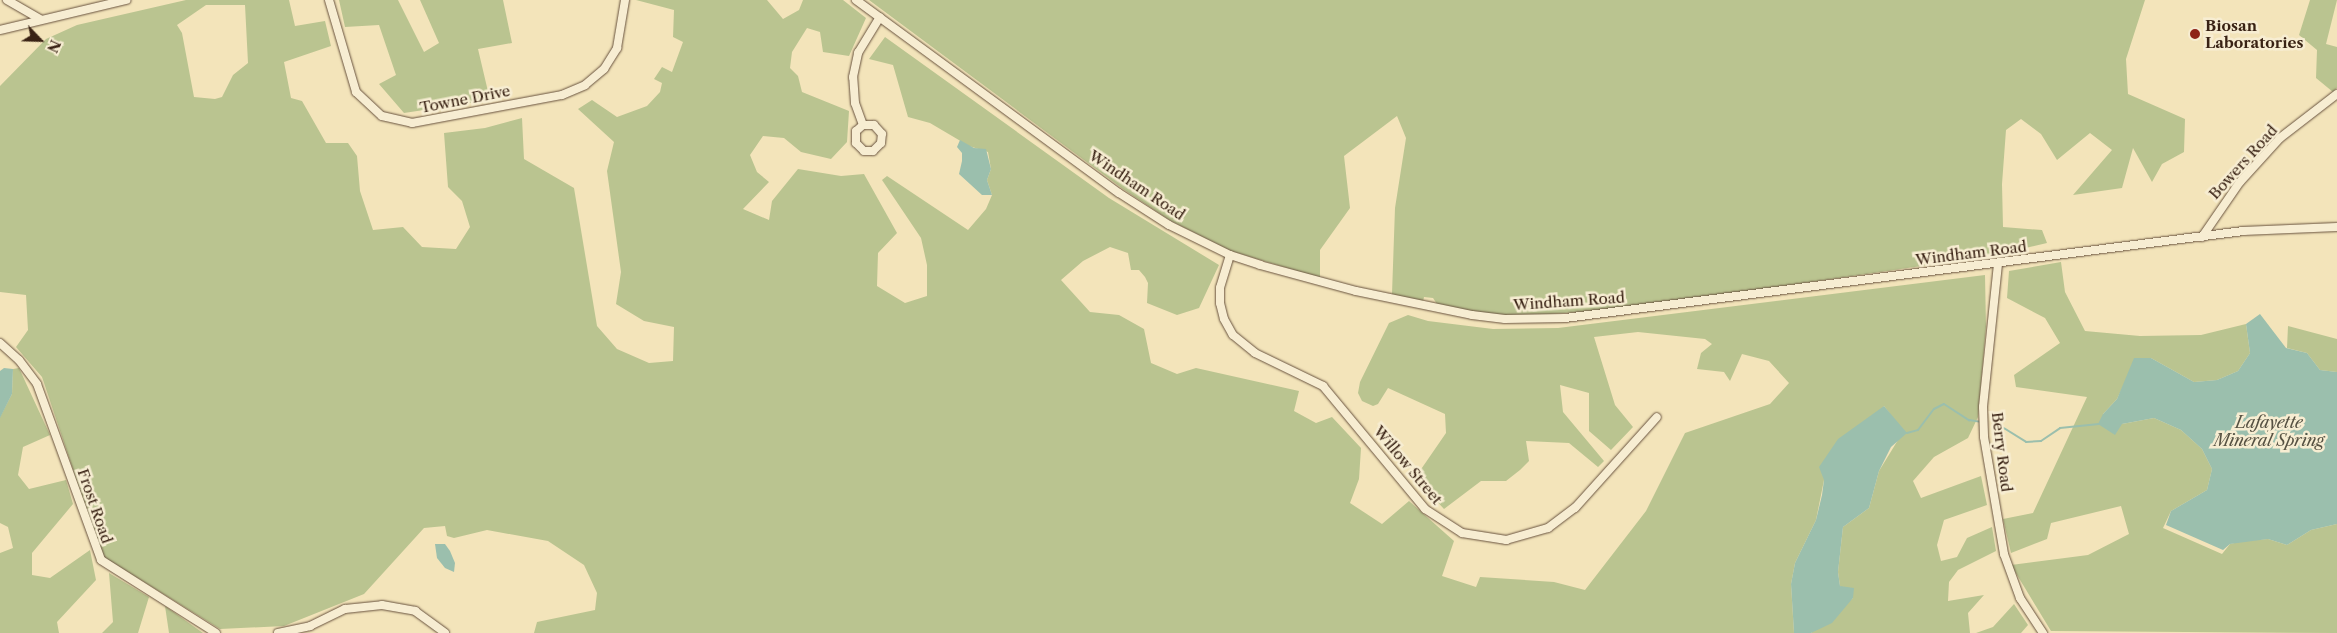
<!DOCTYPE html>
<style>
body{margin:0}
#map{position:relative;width:2337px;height:633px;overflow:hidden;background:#f3e4ba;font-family:"Libre Caslon Text",serif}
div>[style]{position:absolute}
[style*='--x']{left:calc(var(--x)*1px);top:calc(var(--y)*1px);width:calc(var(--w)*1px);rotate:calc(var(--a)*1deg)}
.green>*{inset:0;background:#bac490}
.water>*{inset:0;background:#9bbfad}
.stream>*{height:2px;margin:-1px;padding:0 1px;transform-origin:1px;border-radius:1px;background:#9bbfad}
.roads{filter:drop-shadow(0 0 1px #68523e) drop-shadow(0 0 1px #68523e)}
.minor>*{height:8px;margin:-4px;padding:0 4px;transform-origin:4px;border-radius:4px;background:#f7edd2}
.dots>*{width:14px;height:14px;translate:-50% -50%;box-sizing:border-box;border:2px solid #f7edd2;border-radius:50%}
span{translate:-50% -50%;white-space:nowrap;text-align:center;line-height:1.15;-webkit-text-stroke:5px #f7edd2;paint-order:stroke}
.poi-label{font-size:15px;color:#392214;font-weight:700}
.left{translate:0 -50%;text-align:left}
.street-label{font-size:15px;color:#392214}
.water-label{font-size:16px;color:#565142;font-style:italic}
.north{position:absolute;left:15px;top:15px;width:50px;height:50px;-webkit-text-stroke:4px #f7edd2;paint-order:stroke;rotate:114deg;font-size:14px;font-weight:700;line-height:20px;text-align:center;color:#392214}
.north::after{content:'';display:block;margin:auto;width:18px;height:22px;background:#392214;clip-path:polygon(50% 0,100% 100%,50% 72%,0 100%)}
</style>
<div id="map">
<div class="green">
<div style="clip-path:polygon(evenodd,186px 0,289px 0,295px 26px,325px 21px,331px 46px,284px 62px,291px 98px,302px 101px,326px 143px,348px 143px,357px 156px,360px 191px,373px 230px,403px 227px,422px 247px,456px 249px,470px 227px,462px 201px,448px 187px,444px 133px,485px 128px,522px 118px,524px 159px,574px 188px,597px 326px,617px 349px,649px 363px,673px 361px,674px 327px,644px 321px,616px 304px,621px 272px,607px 171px,614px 142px,578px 109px,592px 100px,617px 117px,647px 106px,660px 92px,662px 83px,654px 79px,662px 67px,672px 72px,683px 42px,673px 37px,674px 10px,636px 0,767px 0,783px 19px,799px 10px,803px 0,843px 0,866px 18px,849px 56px,823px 52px,820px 32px,807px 28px,792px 52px,790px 68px,798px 76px,802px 92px,849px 111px,847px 142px,831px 159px,801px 152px,784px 138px,763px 136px,750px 155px,757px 172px,769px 182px,743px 209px,769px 220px,772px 201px,798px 169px,841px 176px,864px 174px,897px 233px,878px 253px,877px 286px,905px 303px,927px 296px,927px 265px,921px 238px,882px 180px,887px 176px,968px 230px,986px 209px,992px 195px,987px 180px,991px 169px,988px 152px,969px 146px,930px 123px,908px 117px,893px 65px,869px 59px,885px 37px,1109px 198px,1219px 265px,1199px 308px,1177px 315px,1147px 303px,1148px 283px,1145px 277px,1139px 270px,1131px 270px,1128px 253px,1110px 247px,1083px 261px,1061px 280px,1090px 312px,1119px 315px,1144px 329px,1151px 363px,1177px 374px,1196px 368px,1299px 391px,1294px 411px,1316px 423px,1332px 417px,1361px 448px,1359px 479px,1350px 503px,1382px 524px,1409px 501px,1454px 541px,1442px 576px,1476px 587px,1480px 577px,1554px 582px,1585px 590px,1646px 511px,1685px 433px,1770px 404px,1789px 383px,1769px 361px,1742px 354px,1730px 381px,1724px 372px,1697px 369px,1701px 353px,1712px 344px,1705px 339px,1638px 332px,1594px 337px,1615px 405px,1633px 427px,1611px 450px,1589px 431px,1589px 393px,1560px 385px,1563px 412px,1604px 461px,1598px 467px,1569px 443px,1526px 441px,1529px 461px,1520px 470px,1506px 481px,1481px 481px,1444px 509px,1415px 478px,1446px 433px,1445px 414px,1388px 388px,1378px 404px,1373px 406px,1362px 401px,1358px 393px,1360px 382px,1389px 323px,1408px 315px,1428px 321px,1493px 329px,1558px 328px,1985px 275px,1986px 327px,1978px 417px,1968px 438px,1934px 457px,1913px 481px,1921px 498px,1981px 476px,1987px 505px,1944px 520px,1937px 545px,1941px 561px,1957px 557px,1967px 538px,1992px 527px,1996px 551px,1958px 570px,1949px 582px,1948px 601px,1984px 595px,1968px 613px,1970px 633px,1811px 633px,1853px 598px,1840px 586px,1838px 572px,1843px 527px,1869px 508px,1879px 471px,1898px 440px,1891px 415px,1884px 406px,1824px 480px,1816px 520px,1795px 563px,1791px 584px,1794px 633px,534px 633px,537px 622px,595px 610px,597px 593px,584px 565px,548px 541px,487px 530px,454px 538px,447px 536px,445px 526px,424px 528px,364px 594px,284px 626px,220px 629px,102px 556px,42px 377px,16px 347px,28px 330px,26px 295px,0 292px,0 86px,46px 39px,77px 25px,186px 0,206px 5px,245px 5px,248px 63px,233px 75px,222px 97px,215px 99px,194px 97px,182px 33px,177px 25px,206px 5px)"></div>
<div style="clip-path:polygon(339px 0,398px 0,424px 52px,439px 43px,420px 0,503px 0,512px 43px,478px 49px,490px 100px,404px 113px,379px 84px,396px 75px,379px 25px,345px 27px)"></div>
<div style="clip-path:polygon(869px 0,2145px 0,2126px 59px,2128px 94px,2185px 119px,2184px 152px,2162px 164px,2152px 182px,2133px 148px,2122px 188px,2073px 195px,2112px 150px,2090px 133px,2057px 160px,2041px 134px,2021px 119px,2006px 130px,2002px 184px,2003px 227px,2042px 230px,2047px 243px,1991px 256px,1623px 309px,1505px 317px,1439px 307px,1433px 298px,1424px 297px,1423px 302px,1392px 294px,1395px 208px,1406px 138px,1397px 116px,1344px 156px,1350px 208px,1320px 250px,1320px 278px,1231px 251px,1171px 221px,1123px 189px)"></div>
<div style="clip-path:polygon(2310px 0,2337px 0,2326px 44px,2337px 47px,2337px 88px,2333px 92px,2316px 78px,2317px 50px,2299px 35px)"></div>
<div style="clip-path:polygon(2061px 262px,2065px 292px,2085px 331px,2140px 336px,2201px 335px,2246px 324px,2250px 353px,2238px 371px,2217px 380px,2194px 382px,2151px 358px,2126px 380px,2117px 399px,2103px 414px,2122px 424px,2154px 418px,2181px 430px,2202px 449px,2212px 469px,2207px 490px,2171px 511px,2163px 528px,2222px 554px,2230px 544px,2243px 541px,2268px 539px,2287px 545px,2311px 530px,2337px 524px,2337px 633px,2051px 631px,2011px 565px,2088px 555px,2129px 534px,2121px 506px,2051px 523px,2047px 539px,2011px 553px,2003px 519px,2033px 513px,2087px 397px,2016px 387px,2014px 375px,2060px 343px,2045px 318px,2007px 298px,2009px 271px)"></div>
<div style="clip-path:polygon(2288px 326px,2337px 339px,2337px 372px,2320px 370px,2307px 353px,2287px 348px)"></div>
<div style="clip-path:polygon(19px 368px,50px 435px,23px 447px,18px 475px,29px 489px,66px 480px,73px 504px,32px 553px,32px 575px,50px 578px,90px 550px,96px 580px,57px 622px,59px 633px,0 633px,0 553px,13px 548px,8px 527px,0 523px,0 417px,12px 394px,13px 369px)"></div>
<div style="clip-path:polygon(109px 573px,149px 597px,138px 633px,102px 633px,113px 622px)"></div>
<div style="clip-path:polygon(2014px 604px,2028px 625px,2021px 633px,1976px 633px,1993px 627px)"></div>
<div style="clip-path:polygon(165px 606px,203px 633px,169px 633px)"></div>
</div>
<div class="water">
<div style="clip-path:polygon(960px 140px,974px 148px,986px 149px,991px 169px,987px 180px,992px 195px,982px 195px,959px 174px,962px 161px,962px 153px,957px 147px)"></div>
<div style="clip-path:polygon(2260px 314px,2286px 348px,2307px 353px,2320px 370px,2337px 372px,2337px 524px,2311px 530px,2287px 545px,2268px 539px,2230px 544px,2223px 550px,2166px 525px,2171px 511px,2207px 490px,2212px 469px,2202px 449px,2181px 430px,2154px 418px,2122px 424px,2115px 435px,2098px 424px,2103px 414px,2117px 399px,2134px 358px,2151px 358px,2194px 382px,2217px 380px,2238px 371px,2250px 353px,2246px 324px)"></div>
<div style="clip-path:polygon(4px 368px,13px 369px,12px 394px,0 418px,0 371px)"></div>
<div style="clip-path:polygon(1884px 406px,1907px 433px,1891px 447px,1879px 471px,1869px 508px,1843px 527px,1838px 572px,1840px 586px,1854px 588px,1853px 598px,1832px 623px,1811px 633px,1794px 633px,1791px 584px,1795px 563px,1816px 520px,1822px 495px,1824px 480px,1819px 467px,1838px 439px)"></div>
<div style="clip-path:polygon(435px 544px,445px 544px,450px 551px,455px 563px,454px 572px,445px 568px,437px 558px)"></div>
</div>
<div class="stream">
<div style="--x:1999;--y:425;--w:32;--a:32"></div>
<div style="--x:2026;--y:442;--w:15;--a:-4"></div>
<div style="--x:2041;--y:441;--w:23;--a:-34"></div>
<div style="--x:2060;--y:428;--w:39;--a:-6"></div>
<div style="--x:1907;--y:433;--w:11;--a:-15"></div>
<div style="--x:1918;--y:430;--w:26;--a:-53"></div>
<div style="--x:1934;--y:409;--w:11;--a:-27"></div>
<div style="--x:1944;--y:404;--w:30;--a:33"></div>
<div style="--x:1969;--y:420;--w:12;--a:9"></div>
</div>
<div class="roads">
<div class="minor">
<div style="--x:7;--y:0;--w:39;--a:30"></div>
<div style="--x:329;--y:0;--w:96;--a:73.6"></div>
<div style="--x:356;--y:92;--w:35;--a:43"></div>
<div style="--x:382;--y:116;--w:31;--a:13"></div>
<div style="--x:412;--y:123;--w:153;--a:-10.6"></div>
<div style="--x:562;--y:95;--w:25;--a:-23"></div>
<div style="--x:585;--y:85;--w:25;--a:-40"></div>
<div style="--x:604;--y:69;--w:25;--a:-58"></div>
<div style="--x:617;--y:48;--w:49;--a:-80.5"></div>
<div style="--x:856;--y:0;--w:326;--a:36.3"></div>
<div style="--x:1119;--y:193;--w:59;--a:32.6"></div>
<div style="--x:1169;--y:225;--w:68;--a:26.2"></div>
<div style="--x:1230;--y:255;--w:32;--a:18"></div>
<div style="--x:1260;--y:265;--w:99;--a:15.2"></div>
<div style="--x:1356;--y:291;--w:118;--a:11.7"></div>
<div style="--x:1472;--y:315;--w:33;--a:7"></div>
<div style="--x:1505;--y:319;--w:60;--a:-1"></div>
<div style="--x:1565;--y:318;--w:684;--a:-7.31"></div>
<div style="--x:2243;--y:231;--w:94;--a:-2.4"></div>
<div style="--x:0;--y:30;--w:130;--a:-13.4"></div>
<div style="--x:863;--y:125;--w:9;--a:139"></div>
<div style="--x:856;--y:131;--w:12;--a:90"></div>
<div style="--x:856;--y:143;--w:11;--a:45"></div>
<div style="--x:864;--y:151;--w:9;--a:0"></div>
<div style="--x:873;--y:151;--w:11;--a:-45"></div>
<div style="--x:881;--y:143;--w:9;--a:-84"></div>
<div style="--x:882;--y:134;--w:12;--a:-132"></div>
<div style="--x:874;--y:125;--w:11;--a:180"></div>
<div style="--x:863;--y:125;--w:23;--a:-110"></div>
<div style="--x:855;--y:103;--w:26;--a:-94"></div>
<div style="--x:853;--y:77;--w:25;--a:-78"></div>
<div style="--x:858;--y:53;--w:42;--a:-58.6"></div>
<div style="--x:2202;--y:237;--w:67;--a:-55.4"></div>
<div style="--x:2240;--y:182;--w:59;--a:-47.7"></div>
<div style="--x:2280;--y:138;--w:72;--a:-37.7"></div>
<div style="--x:1230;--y:255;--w:34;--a:107"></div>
<div style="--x:1220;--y:288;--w:15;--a:90"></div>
<div style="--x:1220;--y:303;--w:16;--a:76"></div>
<div style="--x:1224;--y:319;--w:18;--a:61"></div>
<div style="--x:1233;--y:335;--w:28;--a:39"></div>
<div style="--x:1255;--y:353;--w:76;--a:25.9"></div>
<div style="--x:1323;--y:386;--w:160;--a:50.3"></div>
<div style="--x:1425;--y:509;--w:44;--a:33"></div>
<div style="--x:1462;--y:533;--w:45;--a:9"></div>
<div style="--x:1506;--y:540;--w:44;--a:-15.9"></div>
<div style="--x:1548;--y:528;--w:34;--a:-37"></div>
<div style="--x:1575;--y:508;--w:122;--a:-48"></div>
<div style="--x:1998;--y:264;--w:144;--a:96"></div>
<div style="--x:1983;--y:407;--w:30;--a:88"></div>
<div style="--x:1984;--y:437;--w:119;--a:80.3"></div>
<div style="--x:2004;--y:554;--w:47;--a:70"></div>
<div style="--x:2020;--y:598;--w:42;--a:56.7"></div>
<div style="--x:0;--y:343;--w:25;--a:42"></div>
<div style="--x:19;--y:360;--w:30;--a:53"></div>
<div style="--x:37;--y:384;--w:187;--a:70"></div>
<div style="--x:101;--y:560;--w:136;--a:32.4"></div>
<div style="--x:278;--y:633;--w:33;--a:-12"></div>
<div style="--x:310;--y:626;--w:39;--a:-26"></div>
<div style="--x:345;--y:609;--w:37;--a:-6"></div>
<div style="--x:382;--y:605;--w:34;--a:10"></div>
<div style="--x:415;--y:611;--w:37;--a:36"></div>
</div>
</div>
<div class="dots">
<div style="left:2195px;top:34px;background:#8f2418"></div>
</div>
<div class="poi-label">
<span class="left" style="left:2205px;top:34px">Biosan<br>Laboratories</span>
</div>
<div class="street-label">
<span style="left:465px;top:99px;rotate:-11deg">Towne Drive</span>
<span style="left:2243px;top:162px;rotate:-48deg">Bowers Road</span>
<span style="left:1137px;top:185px;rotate:34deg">Windham Road</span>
<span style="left:1971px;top:253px;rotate:-7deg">Windham Road</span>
<span style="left:1569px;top:301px;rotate:-4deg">Windham Road</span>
<span style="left:2002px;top:452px;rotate:83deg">Berry Road</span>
<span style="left:1408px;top:465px;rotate:50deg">Willow Street</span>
<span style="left:95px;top:506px;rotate:71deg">Frost Road</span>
</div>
<div class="water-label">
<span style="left:2269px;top:431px">Lafayette<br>Mineral Spring</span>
</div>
<div class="north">N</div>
</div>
